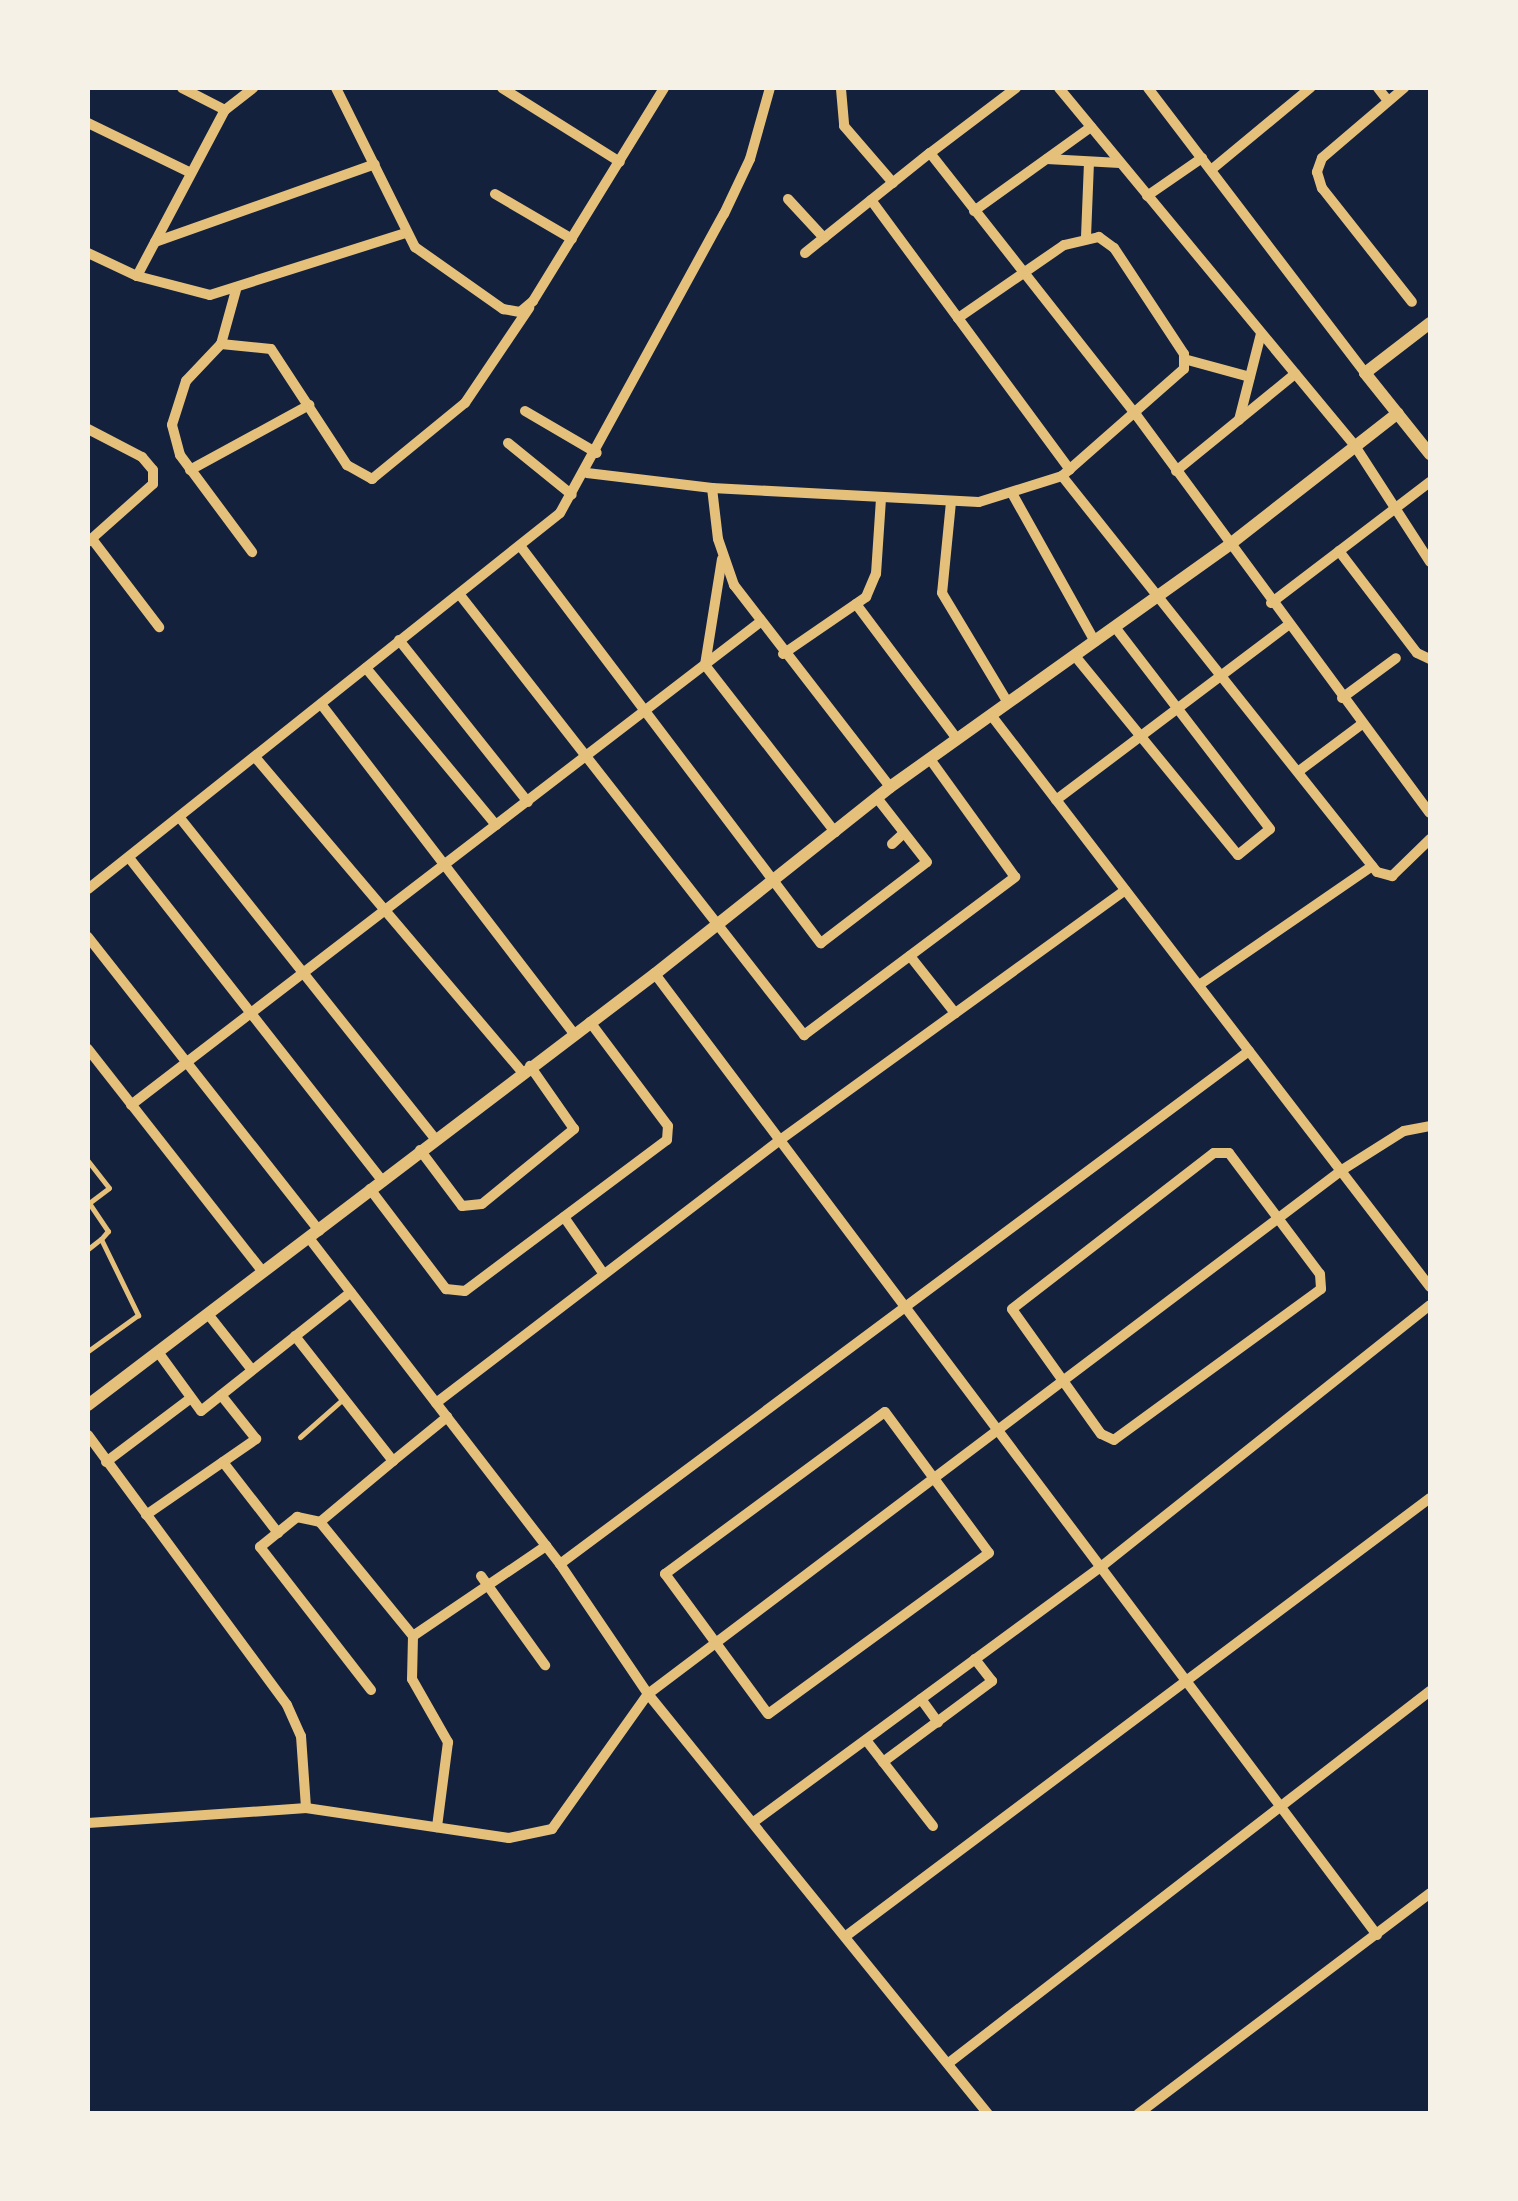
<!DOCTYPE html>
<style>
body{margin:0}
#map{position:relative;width:1518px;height:2201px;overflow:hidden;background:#14213d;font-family:Raleway,sans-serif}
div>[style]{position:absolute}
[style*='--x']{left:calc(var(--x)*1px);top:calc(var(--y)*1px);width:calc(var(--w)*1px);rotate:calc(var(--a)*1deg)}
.service>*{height:5px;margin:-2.5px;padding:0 2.5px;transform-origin:2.5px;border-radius:2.5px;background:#e5c07b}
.minor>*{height:10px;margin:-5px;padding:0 5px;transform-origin:5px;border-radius:5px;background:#e5c07b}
.tertiary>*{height:12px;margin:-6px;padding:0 6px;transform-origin:6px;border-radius:6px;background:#e5c07b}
span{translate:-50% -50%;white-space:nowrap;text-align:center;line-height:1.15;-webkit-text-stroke:9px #f6f1e7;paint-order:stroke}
.frame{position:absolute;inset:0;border:90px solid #f6f1e7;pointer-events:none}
</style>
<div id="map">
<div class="service">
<div style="--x:88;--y:1161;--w:34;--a:52"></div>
<div style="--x:109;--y:1188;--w:25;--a:143"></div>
<div style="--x:89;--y:1203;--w:34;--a:56"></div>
<div style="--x:108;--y:1231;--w:11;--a:131"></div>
<div style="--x:101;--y:1239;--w:85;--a:64"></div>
<div style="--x:138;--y:1315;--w:62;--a:144.2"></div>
<div style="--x:88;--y:1249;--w:16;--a:-38"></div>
<div style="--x:300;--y:1437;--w:56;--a:-41.4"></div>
</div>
<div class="minor">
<div style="--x:182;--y:88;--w:48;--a:27.1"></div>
<div style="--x:336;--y:88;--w:178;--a:63.6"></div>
<div style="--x:415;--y:247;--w:108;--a:35.2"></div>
<div style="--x:503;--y:309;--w:17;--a:10"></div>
<div style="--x:520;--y:312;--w:17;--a:-40"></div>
<div style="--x:533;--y:301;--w:250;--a:-58.4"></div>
<div style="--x:502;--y:88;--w:139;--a:32.1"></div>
<div style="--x:1016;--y:88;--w:108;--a:142.9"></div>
<div style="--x:930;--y:153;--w:335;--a:51.8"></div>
<div style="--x:1137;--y:416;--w:493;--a:53.6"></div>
<div style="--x:1059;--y:88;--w:465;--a:50.4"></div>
<div style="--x:1355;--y:446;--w:138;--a:57.1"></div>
<div style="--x:1148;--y:88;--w:358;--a:52.7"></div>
<div style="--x:1378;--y:88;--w:16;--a:52"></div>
<div style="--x:1404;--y:88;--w:108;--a:139.5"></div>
<div style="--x:1322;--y:158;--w:15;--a:110"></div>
<div style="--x:1317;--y:172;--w:17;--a:73"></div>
<div style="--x:1322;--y:188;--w:145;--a:51.7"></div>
<div style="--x:841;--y:89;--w:37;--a:85"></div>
<div style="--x:844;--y:126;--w:75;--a:49.3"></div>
<div style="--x:88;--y:123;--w:114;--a:25.9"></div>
<div style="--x:1047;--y:159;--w:73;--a:3.1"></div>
<div style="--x:1211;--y:170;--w:129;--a:-39.6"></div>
<div style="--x:495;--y:194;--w:89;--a:30.3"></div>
<div style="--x:1147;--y:196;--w:67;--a:-34.6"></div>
<div style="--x:788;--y:199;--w:53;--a:47.3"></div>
<div style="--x:871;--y:200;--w:335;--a:53.6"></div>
<div style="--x:974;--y:211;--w:144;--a:-35.7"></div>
<div style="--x:1086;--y:237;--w:75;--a:-87.7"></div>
<div style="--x:155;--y:242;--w:233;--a:-19.5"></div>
<div style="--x:88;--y:253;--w:54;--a:25.1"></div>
<div style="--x:137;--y:276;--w:75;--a:14.6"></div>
<div style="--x:210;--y:295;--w:206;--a:-17.6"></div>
<div style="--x:805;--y:253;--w:160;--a:-38.7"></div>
<div style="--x:137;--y:276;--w:188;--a:-62.1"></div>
<div style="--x:225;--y:110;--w:36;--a:-38"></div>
<div style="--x:236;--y:290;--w:56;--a:105.5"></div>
<div style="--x:221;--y:344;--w:51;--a:133.4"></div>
<div style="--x:186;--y:381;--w:46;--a:107.7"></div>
<div style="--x:172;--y:425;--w:31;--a:75"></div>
<div style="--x:180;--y:455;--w:121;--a:53.4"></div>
<div style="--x:221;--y:344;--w:50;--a:5.7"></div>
<div style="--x:271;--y:349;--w:139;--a:56.8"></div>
<div style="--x:347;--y:465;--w:29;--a:29"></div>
<div style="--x:372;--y:479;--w:120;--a:-39.3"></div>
<div style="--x:465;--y:403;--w:115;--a:-56"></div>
<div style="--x:1184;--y:359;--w:68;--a:15.3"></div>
<div style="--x:525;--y:411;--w:83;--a:30.3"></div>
<div style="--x:1239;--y:420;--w:89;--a:-75.7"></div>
<div style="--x:88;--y:429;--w:61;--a:27.4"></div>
<div style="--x:142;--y:457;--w:17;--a:50"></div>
<div style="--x:153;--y:470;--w:14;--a:90"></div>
<div style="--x:153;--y:484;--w:87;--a:138.3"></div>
<div style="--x:508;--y:443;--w:82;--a:39.1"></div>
<div style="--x:190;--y:470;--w:136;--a:-28.6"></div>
<div style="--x:1176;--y:471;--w:154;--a:-39.2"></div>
<div style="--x:587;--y:473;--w:126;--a:6.8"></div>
<div style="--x:712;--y:488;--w:267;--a:3"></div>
<div style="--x:979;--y:502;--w:87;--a:-17.4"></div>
<div style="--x:1062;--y:476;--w:162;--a:-41.3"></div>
<div style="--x:1184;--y:369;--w:15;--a:-90"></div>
<div style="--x:1184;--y:354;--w:127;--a:-123.4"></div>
<div style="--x:1114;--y:248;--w:19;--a:-144"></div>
<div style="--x:1099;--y:237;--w:36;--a:167"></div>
<div style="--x:1064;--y:245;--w:129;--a:145.4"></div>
<div style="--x:1062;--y:476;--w:506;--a:51.5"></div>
<div style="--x:1377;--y:872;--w:16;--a:15"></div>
<div style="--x:1392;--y:876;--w:53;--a:-44.2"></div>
<div style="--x:712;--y:488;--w:51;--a:83.3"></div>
<div style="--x:718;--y:539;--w:49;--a:70.8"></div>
<div style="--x:734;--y:585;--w:255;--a:52.3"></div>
<div style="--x:1013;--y:495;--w:168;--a:60.8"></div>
<div style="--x:951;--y:502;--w:91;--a:95.6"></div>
<div style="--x:942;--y:593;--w:128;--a:59"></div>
<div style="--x:92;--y:539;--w:111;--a:52.7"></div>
<div style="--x:521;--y:547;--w:497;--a:52.9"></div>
<div style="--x:821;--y:943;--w:133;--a:-37.4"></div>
<div style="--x:927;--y:862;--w:81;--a:-128"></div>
<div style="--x:1339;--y:551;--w:128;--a:52.6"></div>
<div style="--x:1417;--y:653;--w:14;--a:25"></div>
<div style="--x:722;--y:559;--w:107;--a:99.1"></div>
<div style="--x:705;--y:665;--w:212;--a:52.1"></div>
<div style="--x:460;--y:595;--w:559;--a:51.98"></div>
<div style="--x:804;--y:1035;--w:264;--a:-36.8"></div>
<div style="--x:1015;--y:877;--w:145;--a:-125.8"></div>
<div style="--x:1271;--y:603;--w:200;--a:-37.3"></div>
<div style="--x:856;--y:604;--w:169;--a:53.2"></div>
<div style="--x:399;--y:640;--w:207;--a:51.5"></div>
<div style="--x:783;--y:654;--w:101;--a:-34.5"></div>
<div style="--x:866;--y:597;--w:25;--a:-67"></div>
<div style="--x:876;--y:574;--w:75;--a:-86.2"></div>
<div style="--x:1075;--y:656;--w:257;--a:50.7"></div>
<div style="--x:1238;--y:855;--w:41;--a:-39.1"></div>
<div style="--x:1270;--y:829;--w:255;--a:-127.5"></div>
<div style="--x:366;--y:668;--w:204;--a:50.4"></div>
<div style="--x:1342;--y:698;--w:67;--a:-36.5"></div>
<div style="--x:321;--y:704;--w:416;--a:52.5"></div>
<div style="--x:991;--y:715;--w:721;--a:52.49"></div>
<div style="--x:255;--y:757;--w:413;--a:49.7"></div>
<div style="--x:1299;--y:771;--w:79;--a:-36.7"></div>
<div style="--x:1056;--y:800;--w:291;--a:-37"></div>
<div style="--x:180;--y:818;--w:410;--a:51.5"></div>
<div style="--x:892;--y:844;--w:16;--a:-43"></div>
<div style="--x:130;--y:859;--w:407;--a:51.9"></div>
<div style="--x:88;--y:889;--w:603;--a:-38.54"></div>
<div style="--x:560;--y:513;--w:341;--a:-61.3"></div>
<div style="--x:724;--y:214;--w:61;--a:-64.7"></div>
<div style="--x:750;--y:159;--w:74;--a:-74.3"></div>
<div style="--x:88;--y:937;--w:374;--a:51.8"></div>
<div style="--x:910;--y:956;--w:73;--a:51.7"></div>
<div style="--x:655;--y:974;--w:1202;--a:53.08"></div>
<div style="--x:1199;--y:985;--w:210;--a:-34.5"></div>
<div style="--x:88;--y:1049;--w:283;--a:51.9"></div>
<div style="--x:131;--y:1105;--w:792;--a:-37.51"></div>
<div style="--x:420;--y:1150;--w:70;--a:53.1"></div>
<div style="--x:462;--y:1206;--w:20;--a:-6"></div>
<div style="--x:482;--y:1204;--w:119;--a:-39.2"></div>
<div style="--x:574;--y:1129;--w:77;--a:-124.9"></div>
<div style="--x:1214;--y:1153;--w:15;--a:0"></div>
<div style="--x:1229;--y:1153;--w:151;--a:53.1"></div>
<div style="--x:1320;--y:1274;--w:15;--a:86"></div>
<div style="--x:1321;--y:1289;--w:256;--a:143.9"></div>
<div style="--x:1114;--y:1440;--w:14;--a:-155"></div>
<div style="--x:1101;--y:1434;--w:153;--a:-125.5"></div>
<div style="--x:1012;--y:1309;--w:255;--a:-37.7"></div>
<div style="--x:370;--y:1189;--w:126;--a:52.8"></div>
<div style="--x:446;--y:1289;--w:19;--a:6"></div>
<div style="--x:465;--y:1291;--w:252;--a:-36.8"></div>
<div style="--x:667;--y:1140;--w:14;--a:-86"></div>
<div style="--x:668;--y:1126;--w:130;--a:-126.9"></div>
<div style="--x:564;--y:1217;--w:68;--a:55.1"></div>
<div style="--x:309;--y:1238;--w:411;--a:52.4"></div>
<div style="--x:560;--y:1564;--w:157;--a:55.9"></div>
<div style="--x:648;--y:1694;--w:540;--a:51.01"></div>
<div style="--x:208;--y:1314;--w:71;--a:51.8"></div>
<div style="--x:295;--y:1336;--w:159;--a:51.9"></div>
<div style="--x:393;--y:1461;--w:70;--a:-39.2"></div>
<div style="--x:158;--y:1352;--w:73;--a:53.9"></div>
<div style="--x:201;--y:1411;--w:191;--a:-38.4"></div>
<div style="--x:436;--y:1403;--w:433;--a:-37.4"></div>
<div style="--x:780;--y:1140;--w:426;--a:-35.9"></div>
<div style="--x:885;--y:1412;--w:175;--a:53.6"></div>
<div style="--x:989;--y:1553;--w:273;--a:143.9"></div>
<div style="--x:768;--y:1714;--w:174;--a:-126.3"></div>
<div style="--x:665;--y:1574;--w:273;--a:-36.4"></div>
<div style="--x:88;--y:1435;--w:335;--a:53.6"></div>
<div style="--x:287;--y:1705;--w:34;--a:66"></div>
<div style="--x:301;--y:1736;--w:72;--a:86"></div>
<div style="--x:106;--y:1462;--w:106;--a:-37"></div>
<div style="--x:223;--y:1462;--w:90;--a:52.2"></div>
<div style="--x:146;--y:1515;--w:134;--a:-34.6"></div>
<div style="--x:256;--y:1439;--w:56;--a:-128.5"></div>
<div style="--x:320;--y:1522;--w:147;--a:50.8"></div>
<div style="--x:413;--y:1636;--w:43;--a:91.3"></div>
<div style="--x:412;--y:1679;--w:73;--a:60.3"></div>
<div style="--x:448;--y:1742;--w:86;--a:97.4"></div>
<div style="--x:560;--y:1564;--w:859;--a:-36.67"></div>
<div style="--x:481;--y:1576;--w:110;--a:54.3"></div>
<div style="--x:413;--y:1636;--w:161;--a:-34.1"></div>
<div style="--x:371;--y:1690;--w:181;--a:-127.8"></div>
<div style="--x:260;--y:1547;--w:48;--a:-39"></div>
<div style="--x:297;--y:1517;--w:24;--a:12"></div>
<div style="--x:320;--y:1522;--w:95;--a:-39.9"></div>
<div style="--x:921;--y:1699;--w:29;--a:54"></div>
<div style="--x:866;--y:1740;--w:109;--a:52.1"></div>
<div style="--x:883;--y:1762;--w:136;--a:-36.6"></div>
<div style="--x:992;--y:1681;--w:28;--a:-128"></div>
<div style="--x:755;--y:1821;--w:431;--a:-36.3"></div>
<div style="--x:1102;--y:1566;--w:419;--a:-38.5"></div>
<div style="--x:88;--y:1823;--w:219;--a:-3.9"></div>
<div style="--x:306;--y:1808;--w:205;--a:8.4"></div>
<div style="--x:509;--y:1838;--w:44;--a:-11.8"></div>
<div style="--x:552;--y:1829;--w:166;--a:-54.6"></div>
<div style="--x:648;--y:1694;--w:870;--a:-37.05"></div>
<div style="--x:1342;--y:1170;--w:73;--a:-32.2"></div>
<div style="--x:1404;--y:1131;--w:26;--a:-11"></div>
<div style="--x:846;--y:1936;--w:730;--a:-36.87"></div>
<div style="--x:950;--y:2062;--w:607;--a:-37.7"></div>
<div style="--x:1138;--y:2114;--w:366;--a:-37.1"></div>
</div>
<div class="tertiary">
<div style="--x:1430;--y:323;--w:82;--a:142.4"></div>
<div style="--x:1365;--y:373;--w:104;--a:51.3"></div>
<div style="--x:88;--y:1405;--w:712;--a:-37.24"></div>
<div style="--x:655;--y:974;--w:300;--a:-38.5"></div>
<div style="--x:890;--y:787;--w:417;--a:-35.5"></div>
<div style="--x:1229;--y:545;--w:214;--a:-38"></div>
</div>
<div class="frame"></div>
</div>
